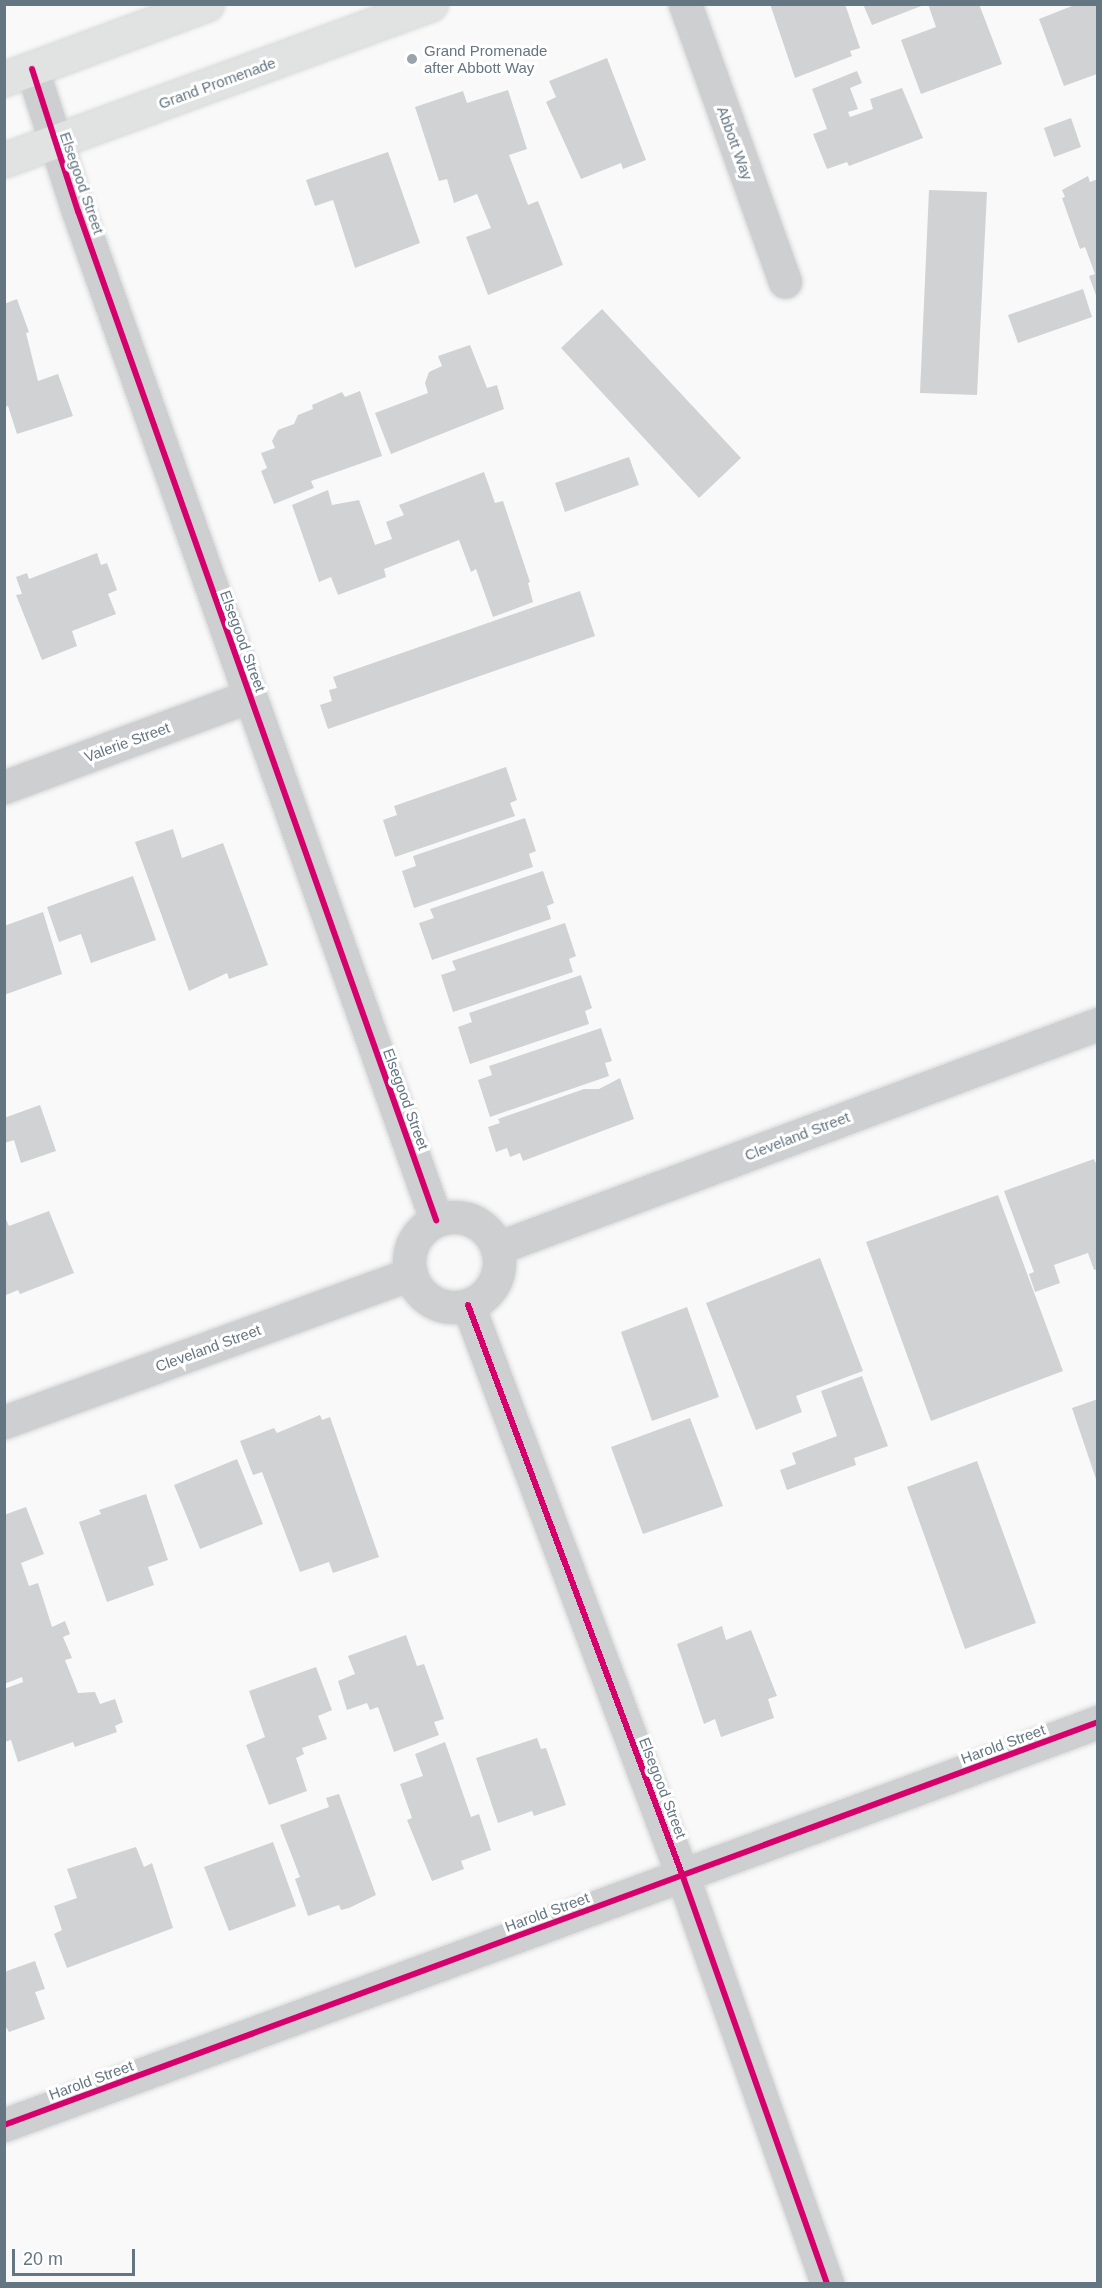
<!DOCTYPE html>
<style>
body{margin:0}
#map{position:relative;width:1102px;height:2288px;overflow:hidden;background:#f9f9f9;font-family:Helvetica,sans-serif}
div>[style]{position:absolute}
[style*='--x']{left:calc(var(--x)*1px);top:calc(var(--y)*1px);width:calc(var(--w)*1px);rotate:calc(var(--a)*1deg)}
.building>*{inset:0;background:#d0d2d3}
.roads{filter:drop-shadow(0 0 2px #d5d6d7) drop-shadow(0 0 2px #d5d6d7)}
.minor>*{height:33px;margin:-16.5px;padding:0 16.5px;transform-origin:16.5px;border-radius:16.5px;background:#cecfd0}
.minor>.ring{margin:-16.5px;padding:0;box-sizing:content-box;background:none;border:33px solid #cecfd0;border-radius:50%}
.major>*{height:33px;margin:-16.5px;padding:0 16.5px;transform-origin:16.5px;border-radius:16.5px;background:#e1e2e2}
.cycleway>*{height:6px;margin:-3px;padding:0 3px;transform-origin:3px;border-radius:3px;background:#d6006c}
.dots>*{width:16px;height:16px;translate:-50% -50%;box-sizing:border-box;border:3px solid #fff;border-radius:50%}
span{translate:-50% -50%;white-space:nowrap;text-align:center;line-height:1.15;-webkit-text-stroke:6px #fff;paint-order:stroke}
.poi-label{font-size:15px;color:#657683}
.left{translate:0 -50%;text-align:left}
.street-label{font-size:15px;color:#657683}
.frame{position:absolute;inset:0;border:6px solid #657683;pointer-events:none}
.scale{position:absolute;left:12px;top:2249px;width:123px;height:27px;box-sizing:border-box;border:3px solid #657683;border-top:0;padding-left:8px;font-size:18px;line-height:21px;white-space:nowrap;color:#657683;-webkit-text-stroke:4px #fff;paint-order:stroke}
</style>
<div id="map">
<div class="building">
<div style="clip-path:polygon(770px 4px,845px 4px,860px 48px,850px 51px,852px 56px,795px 78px)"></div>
<div style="clip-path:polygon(863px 4px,924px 4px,924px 5px,872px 25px)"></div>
<div style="clip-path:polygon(928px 4px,979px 4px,1002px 64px,921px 94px,901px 40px,936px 27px)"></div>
<div style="clip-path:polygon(1077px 4px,1098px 4px,1097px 74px,1064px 86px,1039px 19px)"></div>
<div style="clip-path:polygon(607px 58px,646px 160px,623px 169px,621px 163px,581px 179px,546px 102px,556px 97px,549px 81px)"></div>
<div style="clip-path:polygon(857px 71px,862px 83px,850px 88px,858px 109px,848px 112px,850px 117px,873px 109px,870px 99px,902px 88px,923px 138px,849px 166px,847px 162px,827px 169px,813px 134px,827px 129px,812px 89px)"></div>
<div style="clip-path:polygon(508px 90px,527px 149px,509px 155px,528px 205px,538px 201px,563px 265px,488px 295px,466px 237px,491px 228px,477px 194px,454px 203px,447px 179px,439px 181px,415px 107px,463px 91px,467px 103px)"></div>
<div style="clip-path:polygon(1071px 118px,1081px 147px,1054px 157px,1044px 128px)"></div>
<div style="clip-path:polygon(388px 152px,420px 243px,355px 268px,333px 200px,315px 206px,306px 180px)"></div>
<div style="clip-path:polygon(1088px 176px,1090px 182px,1098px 179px,1097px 298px,1089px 276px,1095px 274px,1085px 247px,1080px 249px,1062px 198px,1065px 197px,1062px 190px)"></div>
<div style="clip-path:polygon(929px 190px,987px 192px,977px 395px,920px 393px)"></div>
<div style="clip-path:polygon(1083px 289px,1092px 317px,1018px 343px,1008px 315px)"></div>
<div style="clip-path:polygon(17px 299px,29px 332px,26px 333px,38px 381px,58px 374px,73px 416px,17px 434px,8px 406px,4px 407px,4px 304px)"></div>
<div style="clip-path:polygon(602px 309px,741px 458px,699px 498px,561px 348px)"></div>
<div style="clip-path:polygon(470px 345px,487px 388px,497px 385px,504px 409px,391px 454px,375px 413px,428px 393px,425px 383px,429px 372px,442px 366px,438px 356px)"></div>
<div style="clip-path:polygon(360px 391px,382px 456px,311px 481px,314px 488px,274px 504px,261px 471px,267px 468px,261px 453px,275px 448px,272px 441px,278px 430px,294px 424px,298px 415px,313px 409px,312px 405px,342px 392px,345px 397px)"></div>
<div style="clip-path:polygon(629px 457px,639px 485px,565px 512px,555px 483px)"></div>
<div style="clip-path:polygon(484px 472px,495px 503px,503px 501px,530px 582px,528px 583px,533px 602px,493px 617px,476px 569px,471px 572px,459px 540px,384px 569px,386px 577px,338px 595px,331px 577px,319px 582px,292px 505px,328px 490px,332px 505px,359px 500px,375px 545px,392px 539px,386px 522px,404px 515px,399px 505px)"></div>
<div style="clip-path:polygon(97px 553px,101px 565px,107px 563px,117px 590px,108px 594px,116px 614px,72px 631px,77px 646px,42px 660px,16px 595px,22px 594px,16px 577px,27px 573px,29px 579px)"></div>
<div style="clip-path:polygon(580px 591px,595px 636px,328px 729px,320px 705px,332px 701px,329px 690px,337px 688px,333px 677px)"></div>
<div style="clip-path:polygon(506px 767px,517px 800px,510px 803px,515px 816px,395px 857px,383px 820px,397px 815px,394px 806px)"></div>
<div style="clip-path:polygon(525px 818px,536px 851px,529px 854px,533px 867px,414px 908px,402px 871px,416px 866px,413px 856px)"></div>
<div style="clip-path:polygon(173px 829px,182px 858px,223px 843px,268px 965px,229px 979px,227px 973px,189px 991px,135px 842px)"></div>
<div style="clip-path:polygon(543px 871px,554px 903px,547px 906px,551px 919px,432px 960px,419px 923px,434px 918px,430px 909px)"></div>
<div style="clip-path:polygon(133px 876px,156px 940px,91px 963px,81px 934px,59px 942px,47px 907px)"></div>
<div style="clip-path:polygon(43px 912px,62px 974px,4px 995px,4px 926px)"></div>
<div style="clip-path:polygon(565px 923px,576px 956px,569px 959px,573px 972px,453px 1012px,441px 975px,456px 970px,452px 961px)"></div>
<div style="clip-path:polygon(581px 975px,592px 1008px,585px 1011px,589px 1024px,470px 1064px,458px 1027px,472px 1022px,469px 1013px)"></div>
<div style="clip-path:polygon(601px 1028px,612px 1061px,605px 1063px,609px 1076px,490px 1117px,478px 1080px,492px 1075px,489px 1066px)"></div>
<div style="clip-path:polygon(620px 1078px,634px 1119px,523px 1161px,520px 1153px,510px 1157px,507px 1148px,496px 1152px,488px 1127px,500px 1123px,498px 1119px,584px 1089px,599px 1089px)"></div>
<div style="clip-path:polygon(40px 1105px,56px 1151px,21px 1163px,14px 1140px,4px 1143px,4px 1118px)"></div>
<div style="clip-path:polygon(1094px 1159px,1098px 1168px,1098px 1269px,1094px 1270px,1088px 1253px,1054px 1265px,1060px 1283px,1035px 1292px,1029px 1274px,1034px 1272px,1004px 1191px)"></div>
<div style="clip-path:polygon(998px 1195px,1063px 1371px,931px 1421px,866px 1242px)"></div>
<div style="clip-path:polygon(49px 1211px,74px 1273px,20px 1294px,18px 1290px,4px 1296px,4px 1215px,9px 1226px)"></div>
<div style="clip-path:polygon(820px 1258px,863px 1371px,796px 1396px,802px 1412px,756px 1430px,706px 1303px)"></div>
<div style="clip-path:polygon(687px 1307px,719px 1397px,652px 1421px,621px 1332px)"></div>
<div style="clip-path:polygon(862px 1376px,888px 1446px,854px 1458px,856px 1465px,787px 1490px,780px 1470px,796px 1464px,792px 1453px,837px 1436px,821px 1391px)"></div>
<div style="clip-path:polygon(1098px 1399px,1098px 1482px,1097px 1482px,1072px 1408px)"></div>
<div style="clip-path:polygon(320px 1415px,322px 1420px,330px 1417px,379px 1557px,333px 1573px,329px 1562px,300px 1572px,262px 1472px,253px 1475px,240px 1441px,274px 1428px,277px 1433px)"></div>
<div style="clip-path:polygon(690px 1418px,723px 1506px,643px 1534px,611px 1447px)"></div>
<div style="clip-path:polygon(237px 1459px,263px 1524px,200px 1549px,174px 1485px)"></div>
<div style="clip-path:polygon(977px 1461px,1036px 1623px,965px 1649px,907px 1487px)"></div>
<div style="clip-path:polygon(146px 1494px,168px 1560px,148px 1567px,154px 1585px,107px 1602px,79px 1522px,101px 1514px,99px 1510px)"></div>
<div style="clip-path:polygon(26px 1507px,44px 1554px,21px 1563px,29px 1586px,38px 1583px,52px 1627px,65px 1621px,70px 1634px,63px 1637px,72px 1658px,65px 1660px,78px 1693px,95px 1692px,100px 1704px,115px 1699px,123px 1722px,115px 1726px,117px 1732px,75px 1747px,73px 1742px,18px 1762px,11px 1740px,4px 1742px,4px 1689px,23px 1682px,22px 1677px,4px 1684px,4px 1515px)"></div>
<div style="clip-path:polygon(722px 1626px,726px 1640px,751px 1630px,777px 1696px,768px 1699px,774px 1718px,721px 1737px,715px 1719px,704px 1724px,677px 1644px)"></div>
<div style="clip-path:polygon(406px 1635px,417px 1666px,424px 1664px,444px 1719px,434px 1722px,439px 1735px,394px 1752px,378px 1707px,370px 1710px,367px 1703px,347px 1710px,338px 1681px,355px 1674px,348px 1656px)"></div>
<div style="clip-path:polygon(316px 1667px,332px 1710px,318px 1716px,327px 1739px,302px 1748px,304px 1754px,296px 1758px,307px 1791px,269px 1805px,246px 1745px,265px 1737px,249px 1691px)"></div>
<div style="clip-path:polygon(537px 1738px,541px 1749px,546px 1748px,566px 1805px,534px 1816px,532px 1811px,498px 1823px,476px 1758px)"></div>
<div style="clip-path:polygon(445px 1742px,471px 1817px,479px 1814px,491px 1850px,461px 1861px,464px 1869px,432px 1881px,407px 1820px,412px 1818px,400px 1784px,423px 1776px,415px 1754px)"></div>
<div style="clip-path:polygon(339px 1794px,376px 1895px,349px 1908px,341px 1910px,339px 1905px,308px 1916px,295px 1879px,300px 1877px,280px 1825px,329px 1807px,326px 1798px)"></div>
<div style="clip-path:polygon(273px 1842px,296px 1906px,229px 1931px,204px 1867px)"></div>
<div style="clip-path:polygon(136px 1847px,144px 1867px,152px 1863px,173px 1928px,67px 1968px,54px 1934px,62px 1930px,54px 1906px,77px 1898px,67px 1869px)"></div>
<div style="clip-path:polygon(35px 1961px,45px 1989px,35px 1992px,45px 2019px,9px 2032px,4px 2024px,4px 1972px)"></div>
</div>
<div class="roads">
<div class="minor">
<div style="--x:685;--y:4;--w:295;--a:70.2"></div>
<div style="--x:32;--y:69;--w:149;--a:72.1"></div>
<div style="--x:78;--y:211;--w:1071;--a:70.46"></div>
<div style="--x:4;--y:787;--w:262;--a:-20.3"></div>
<div class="ring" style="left:409px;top:1217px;width:57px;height:57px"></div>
<div style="--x:497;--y:1248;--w:641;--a:-20.44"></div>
<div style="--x:468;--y:1305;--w:608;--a:69.39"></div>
<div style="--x:682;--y:1874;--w:435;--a:70.5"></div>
<div style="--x:4;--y:1422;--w:433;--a:-20"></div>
<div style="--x:4;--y:2125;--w:1166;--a:-20.22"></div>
</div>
<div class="major">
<div style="--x:4;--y:79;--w:216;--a:-20.3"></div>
<div style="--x:4;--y:160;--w:454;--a:-20.1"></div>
</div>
</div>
<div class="cycleway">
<div style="--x:32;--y:69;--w:149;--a:72.1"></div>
<div style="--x:78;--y:211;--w:1071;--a:70.46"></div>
<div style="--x:468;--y:1305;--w:608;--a:69.39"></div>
<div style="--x:682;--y:1874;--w:435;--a:70.5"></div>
<div style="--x:4;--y:2125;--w:1166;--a:-20.22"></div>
</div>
<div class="dots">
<div style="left:412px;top:59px;background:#99a4ac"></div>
</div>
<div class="poi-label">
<span class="left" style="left:424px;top:59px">Grand Promenade<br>after Abbott Way</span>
</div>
<div class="street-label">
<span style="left:217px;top:83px;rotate:-20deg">Grand Promenade</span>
<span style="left:735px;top:143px;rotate:70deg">Abbott Way</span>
<span style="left:82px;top:183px;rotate:71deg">Elsegood Street</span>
<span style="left:243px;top:641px;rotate:70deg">Elsegood Street</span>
<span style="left:127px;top:742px;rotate:-20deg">Valerie Street</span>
<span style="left:406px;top:1099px;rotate:70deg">Elsegood Street</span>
<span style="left:797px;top:1136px;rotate:-21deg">Cleveland Street</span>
<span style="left:208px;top:1348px;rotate:-20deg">Cleveland Street</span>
<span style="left:1003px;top:1744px;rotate:-20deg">Harold Street</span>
<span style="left:663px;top:1788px;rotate:69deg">Elsegood Street</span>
<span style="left:547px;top:1912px;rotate:-20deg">Harold Street</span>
<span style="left:91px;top:2080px;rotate:-20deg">Harold Street</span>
</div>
<div class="frame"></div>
<div class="scale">20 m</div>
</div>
